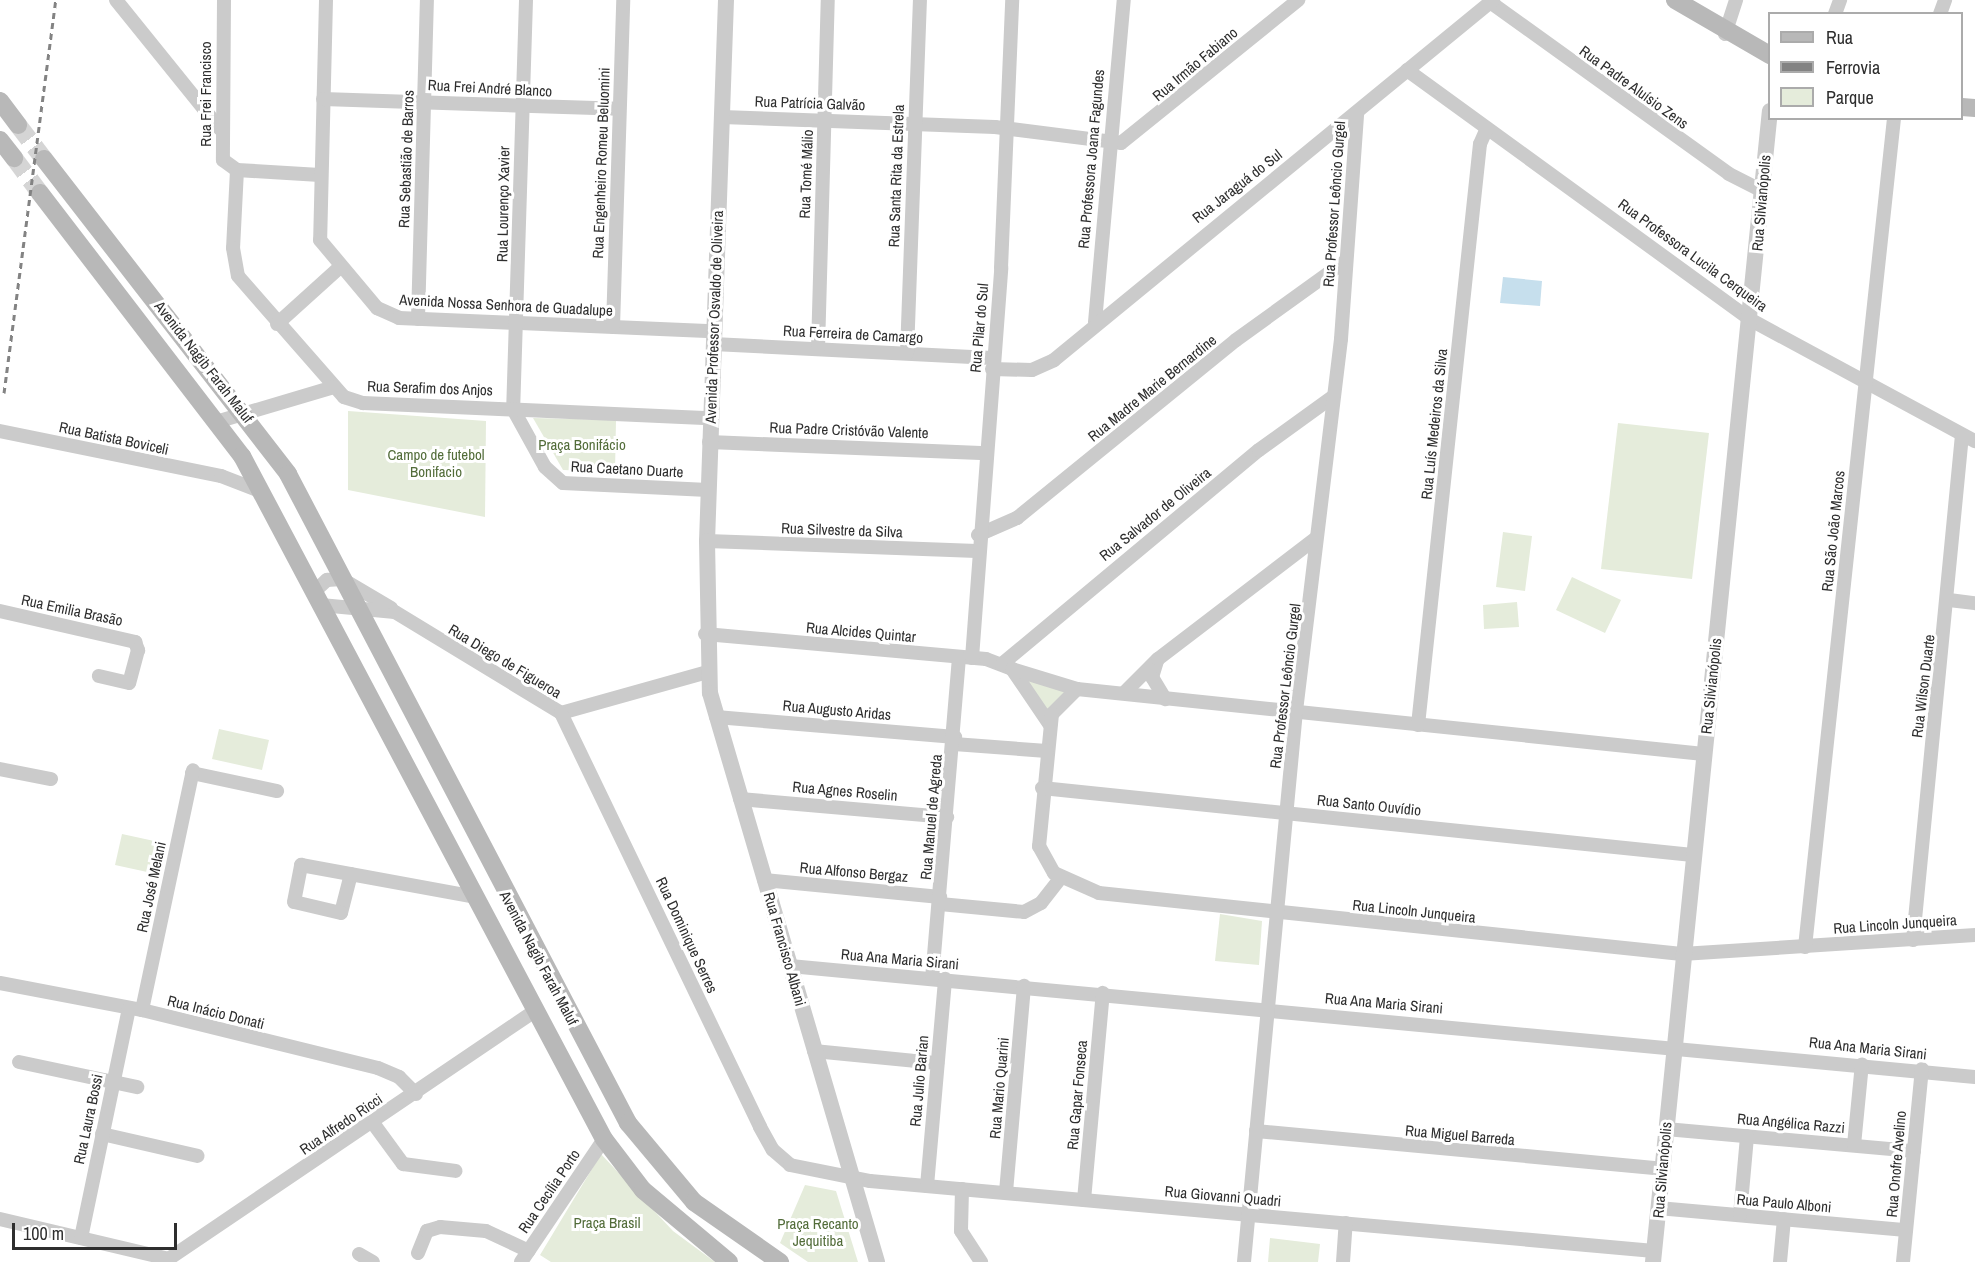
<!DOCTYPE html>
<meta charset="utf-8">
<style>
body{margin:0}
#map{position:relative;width:1975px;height:1262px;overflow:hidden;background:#fff;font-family:"Archivo Narrow",sans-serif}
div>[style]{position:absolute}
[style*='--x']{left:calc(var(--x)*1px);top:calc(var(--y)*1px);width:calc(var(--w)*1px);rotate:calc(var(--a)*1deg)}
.green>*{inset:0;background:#e5ecdb}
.water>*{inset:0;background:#c6dfed}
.secondary-tunnel>*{height:18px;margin-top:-9px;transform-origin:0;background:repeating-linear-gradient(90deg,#d5d5d5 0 18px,transparent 0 27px)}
.minor>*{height:14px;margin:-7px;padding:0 7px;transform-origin:7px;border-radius:7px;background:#cbcbcb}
.tertiary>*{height:16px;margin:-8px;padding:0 8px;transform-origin:8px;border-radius:8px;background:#cbcbcb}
.secondary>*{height:18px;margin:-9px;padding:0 9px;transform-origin:9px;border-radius:9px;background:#b8b8b8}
.rail>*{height:3px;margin-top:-1.5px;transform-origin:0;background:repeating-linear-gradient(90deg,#838383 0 6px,transparent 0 10.5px)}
span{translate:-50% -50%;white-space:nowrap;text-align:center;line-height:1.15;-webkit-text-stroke:6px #fff;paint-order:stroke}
.street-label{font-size:15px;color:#2e2e2e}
.park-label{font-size:15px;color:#526c39}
.legend{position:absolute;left:1768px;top:12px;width:195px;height:108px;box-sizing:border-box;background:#fff;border:2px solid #ababab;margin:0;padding:8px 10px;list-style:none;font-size:18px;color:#2e2e2e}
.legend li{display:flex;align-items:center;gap:12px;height:30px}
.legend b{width:30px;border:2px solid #ababab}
.scale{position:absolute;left:12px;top:1223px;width:165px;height:27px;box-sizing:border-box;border:3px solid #2e2e2e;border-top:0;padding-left:8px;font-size:18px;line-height:21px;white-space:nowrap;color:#2e2e2e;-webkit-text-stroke:4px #fff;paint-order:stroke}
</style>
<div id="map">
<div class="green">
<div style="clip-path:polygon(348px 411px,486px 421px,485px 517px,348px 490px)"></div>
<div style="clip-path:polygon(533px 418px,616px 420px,615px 472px,563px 470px)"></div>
<div style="clip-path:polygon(1618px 423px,1709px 433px,1692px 579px,1601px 569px)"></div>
<div style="clip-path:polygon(1503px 532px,1532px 536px,1525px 591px,1496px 587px)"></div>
<div style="clip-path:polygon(1572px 577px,1621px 600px,1605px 633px,1556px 610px)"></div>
<div style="clip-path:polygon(1517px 602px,1519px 627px,1484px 629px,1483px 605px)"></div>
<div style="clip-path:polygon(1025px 679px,1073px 689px,1049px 720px)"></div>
<div style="clip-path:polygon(219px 729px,269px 740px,262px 770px,212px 759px)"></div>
<div style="clip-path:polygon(122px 834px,168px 844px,161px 875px,115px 865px)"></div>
<div style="clip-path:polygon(1220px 914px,1262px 921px,1259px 965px,1215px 961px)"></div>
<div style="clip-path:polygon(601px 1154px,673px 1231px,715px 1262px,551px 1262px,540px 1255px)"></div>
<div style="clip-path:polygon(805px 1185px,836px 1191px,858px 1262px,808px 1262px,780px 1243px)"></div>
<div style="clip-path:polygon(1270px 1238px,1320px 1244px,1318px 1262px,1268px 1262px)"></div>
</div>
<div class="water">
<div style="clip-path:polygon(1503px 277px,1542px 281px,1540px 306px,1500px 303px)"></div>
</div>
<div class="secondary-tunnel">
<div style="--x:18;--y:125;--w:43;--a:52.6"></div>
<div style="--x:14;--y:158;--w:44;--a:53.4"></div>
</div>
<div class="minor">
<div style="--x:116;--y:0;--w:166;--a:51.1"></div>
<div style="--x:224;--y:0;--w:160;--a:90.4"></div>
<div style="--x:223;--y:160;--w:17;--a:36"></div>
<div style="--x:237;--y:170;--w:83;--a:3.4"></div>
<div style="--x:326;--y:0;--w:240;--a:91.4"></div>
<div style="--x:320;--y:240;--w:89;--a:50"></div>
<div style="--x:377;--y:308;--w:24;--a:24"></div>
<div style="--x:399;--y:318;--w:314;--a:2.4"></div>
<div style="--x:526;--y:0;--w:409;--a:91.8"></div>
<div style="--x:513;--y:409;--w:66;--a:61.1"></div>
<div style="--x:545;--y:467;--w:24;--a:42"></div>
<div style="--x:563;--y:483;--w:145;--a:2.8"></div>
<div style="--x:1490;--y:2;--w:294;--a:35.7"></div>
<div style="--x:1729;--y:174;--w:37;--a:27"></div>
<div style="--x:1835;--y:14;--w:15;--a:-70"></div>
<div style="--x:1940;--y:14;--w:15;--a:-70"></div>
<div style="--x:1725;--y:34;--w:36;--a:-72"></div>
<div style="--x:1407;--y:70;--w:425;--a:36"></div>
<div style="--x:1751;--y:320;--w:255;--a:28.4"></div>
<div style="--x:323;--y:99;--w:296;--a:1.9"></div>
<div style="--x:722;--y:117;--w:273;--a:2.1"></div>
<div style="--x:995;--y:127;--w:127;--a:7.2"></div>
<div style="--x:1121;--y:143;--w:228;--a:-38.9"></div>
<div style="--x:237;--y:170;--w:78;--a:92.9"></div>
<div style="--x:233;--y:248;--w:28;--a:80"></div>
<div style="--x:238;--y:276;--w:161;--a:48.8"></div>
<div style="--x:344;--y:397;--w:20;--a:18"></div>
<div style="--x:363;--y:403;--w:347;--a:2.5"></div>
<div style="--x:418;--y:319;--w:319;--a:-88.4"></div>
<div style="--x:1095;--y:322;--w:323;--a:-84.9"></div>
<div style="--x:277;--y:324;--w:85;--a:-42.1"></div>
<div style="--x:613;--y:327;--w:327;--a:-88.2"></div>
<div style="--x:713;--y:344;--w:279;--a:2.9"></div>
<div style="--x:818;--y:349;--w:349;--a:-88.4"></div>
<div style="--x:907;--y:353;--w:353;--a:-87.9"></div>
<div style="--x:992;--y:369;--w:40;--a:1.4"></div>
<div style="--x:1032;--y:370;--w:24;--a:-24"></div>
<div style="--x:1054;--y:360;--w:568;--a:-39.35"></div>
<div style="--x:216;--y:422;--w:123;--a:-16.5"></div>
<div style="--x:0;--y:431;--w:226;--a:11.5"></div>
<div style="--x:221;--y:476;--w:42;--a:21"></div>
<div style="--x:709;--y:442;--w:278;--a:2.3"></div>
<div style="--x:978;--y:535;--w:43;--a:-23.6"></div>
<div style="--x:1017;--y:518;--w:282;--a:-39.1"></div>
<div style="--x:1236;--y:340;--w:133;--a:-35.8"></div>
<div style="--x:707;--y:541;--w:270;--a:2.1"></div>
<div style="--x:314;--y:592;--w:18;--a:-43"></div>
<div style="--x:327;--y:580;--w:15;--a:-4"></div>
<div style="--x:342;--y:579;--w:57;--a:30.6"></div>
<div style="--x:1949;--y:600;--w:26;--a:7"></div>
<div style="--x:321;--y:605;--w:74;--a:5.4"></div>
<div style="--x:395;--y:612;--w:194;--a:31.3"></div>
<div style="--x:561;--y:713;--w:153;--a:-15.6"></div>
<div style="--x:0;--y:611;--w:139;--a:12.9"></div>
<div style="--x:135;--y:642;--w:9;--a:69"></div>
<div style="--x:138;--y:650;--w:34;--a:105"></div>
<div style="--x:129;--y:683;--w:31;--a:-167"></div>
<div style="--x:705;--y:634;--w:282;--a:5.1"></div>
<div style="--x:986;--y:659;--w:28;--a:21"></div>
<div style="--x:1012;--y:669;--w:68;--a:55.8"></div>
<div style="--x:972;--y:658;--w:391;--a:-85.7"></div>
<div style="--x:1001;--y:268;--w:268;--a:-87.6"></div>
<div style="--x:1157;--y:661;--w:17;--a:107"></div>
<div style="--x:1152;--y:677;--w:26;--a:59"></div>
<div style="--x:1002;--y:664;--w:334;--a:-39.8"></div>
<div style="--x:1259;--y:450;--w:92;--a:-35.8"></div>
<div style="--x:1012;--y:669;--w:68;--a:17.1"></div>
<div style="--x:1077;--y:689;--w:630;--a:5.92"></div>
<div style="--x:1077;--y:689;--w:35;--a:135"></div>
<div style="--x:1052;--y:714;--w:133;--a:95.6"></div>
<div style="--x:1039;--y:846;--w:31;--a:61"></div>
<div style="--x:1054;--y:873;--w:49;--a:24"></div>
<div style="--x:1099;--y:893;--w:586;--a:5.97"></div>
<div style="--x:1682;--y:954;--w:294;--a:-3.7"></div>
<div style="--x:1124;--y:693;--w:48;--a:-45"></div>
<div style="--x:1158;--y:659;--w:199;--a:-37.4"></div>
<div style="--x:561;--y:713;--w:459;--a:64.3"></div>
<div style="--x:760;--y:1127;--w:26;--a:61"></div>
<div style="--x:773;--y:1150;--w:23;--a:41"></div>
<div style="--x:790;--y:1165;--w:82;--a:11.3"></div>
<div style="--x:870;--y:1181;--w:787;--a:5.1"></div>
<div style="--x:716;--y:717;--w:240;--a:4.8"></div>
<div style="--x:1418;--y:725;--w:584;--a:-83.91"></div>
<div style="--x:1480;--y:144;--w:17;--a:-66"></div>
<div style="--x:954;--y:744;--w:93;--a:4.3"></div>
<div style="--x:0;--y:769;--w:52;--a:11.1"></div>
<div style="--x:192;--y:773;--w:87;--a:12"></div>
<div style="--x:1042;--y:788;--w:654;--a:5.88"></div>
<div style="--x:740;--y:799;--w:208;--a:5"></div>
<div style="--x:351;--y:874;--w:40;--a:104.4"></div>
<div style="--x:341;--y:913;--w:48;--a:-166.8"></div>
<div style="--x:294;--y:902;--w:38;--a:-79"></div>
<div style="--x:301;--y:865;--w:177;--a:10.4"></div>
<div style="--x:764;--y:880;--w:177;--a:5.5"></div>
<div style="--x:940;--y:904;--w:84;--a:5.4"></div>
<div style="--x:1024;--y:912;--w:19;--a:-28"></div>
<div style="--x:1041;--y:903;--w:33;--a:-52"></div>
<div style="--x:1913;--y:940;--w:507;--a:-84.46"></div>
<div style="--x:1805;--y:947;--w:834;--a:-83.87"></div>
<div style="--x:790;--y:966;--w:1190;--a:5.35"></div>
<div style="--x:932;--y:979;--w:323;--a:-85.2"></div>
<div style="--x:0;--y:983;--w:145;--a:10.8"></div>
<div style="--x:142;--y:1010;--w:243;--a:13.8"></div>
<div style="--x:378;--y:1068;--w:23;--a:23"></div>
<div style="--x:399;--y:1077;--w:24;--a:45"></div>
<div style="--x:142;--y:1010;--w:245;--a:-78"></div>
<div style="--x:814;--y:1051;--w:124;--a:5.6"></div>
<div style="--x:19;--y:1062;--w:121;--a:12"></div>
<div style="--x:373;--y:1123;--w:51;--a:53.8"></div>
<div style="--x:403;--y:1164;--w:53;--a:7.5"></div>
<div style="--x:1666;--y:1129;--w:249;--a:5.1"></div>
<div style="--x:1256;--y:1131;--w:408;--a:5.3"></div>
<div style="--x:102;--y:1134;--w:98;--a:12.9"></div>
<div style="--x:1854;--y:1145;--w:81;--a:-84.4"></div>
<div style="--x:927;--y:1186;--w:208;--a:-85"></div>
<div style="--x:962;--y:1189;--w:42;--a:91.4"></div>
<div style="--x:961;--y:1231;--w:37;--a:57"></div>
<div style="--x:1006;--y:1192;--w:207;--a:-85"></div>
<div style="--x:1084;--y:1200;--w:208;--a:-84.8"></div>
<div style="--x:1658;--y:1208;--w:249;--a:5.1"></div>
<div style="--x:1740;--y:1215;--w:79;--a:-84.9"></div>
<div style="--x:0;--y:1219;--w:174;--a:13.3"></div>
<div style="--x:81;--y:1238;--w:235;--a:-78.2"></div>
<div style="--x:418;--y:1253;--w:24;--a:-68"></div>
<div style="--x:427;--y:1231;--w:14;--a:-17"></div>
<div style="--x:440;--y:1227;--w:46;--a:5"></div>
<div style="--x:486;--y:1231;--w:47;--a:24.9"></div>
<div style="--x:359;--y:1254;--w:16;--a:30"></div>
<div style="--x:164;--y:1262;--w:448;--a:-34.1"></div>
<div style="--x:521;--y:1262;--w:148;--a:-56"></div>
<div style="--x:1244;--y:1262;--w:553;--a:-84.61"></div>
<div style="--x:1296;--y:711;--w:375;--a:-83.1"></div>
<div style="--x:1341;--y:339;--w:226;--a:-85.9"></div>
<div style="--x:1343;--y:1262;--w:39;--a:-86"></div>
<div style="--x:1780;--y:1262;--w:43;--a:-84.7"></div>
<div style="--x:1903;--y:1262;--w:194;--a:-84.4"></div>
</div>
<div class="tertiary">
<div style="--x:726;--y:0;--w:541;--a:92.01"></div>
<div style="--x:707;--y:541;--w:152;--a:88.9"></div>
<div style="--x:710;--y:693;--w:593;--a:73.64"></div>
<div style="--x:1653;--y:1262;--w:1157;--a:-84.2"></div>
</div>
<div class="secondary">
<div style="--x:1675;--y:0;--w:110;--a:30.1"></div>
<div style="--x:0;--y:101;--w:30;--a:53"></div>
<div style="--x:1962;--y:107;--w:13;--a:4"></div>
<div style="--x:0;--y:140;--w:23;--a:52"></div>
<div style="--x:44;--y:159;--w:398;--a:52.2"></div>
<div style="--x:288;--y:474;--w:733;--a:62.35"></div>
<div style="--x:628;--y:1123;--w:103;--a:50.1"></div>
<div style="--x:694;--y:1202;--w:105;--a:34.9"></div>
<div style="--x:40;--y:193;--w:332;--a:52.5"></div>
<div style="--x:242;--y:456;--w:773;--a:62.08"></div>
<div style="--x:604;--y:1139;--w:64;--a:52.6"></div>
<div style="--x:643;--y:1190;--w:112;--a:39.9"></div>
</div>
<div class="rail">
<div style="--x:4;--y:393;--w:396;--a:-82.5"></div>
</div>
<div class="street-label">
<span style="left:1195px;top:64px;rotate:-40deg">Rua Irmão Fabiano</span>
<span style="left:1634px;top:87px;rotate:36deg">Rua Padre Aluísio Zens</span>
<span style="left:490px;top:88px;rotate:3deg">Rua Frei André Blanco</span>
<span style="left:206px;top:94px;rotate:-90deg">Rua Frei Francisco</span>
<span style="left:810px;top:103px;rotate:2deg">Rua Patrícia Galvão</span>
<span style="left:406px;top:159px;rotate:-88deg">Rua Sebastião de Barros</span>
<span style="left:1091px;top:159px;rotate:-85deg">Rua Professora Joana Fagundes</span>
<span style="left:601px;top:163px;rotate:-88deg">Rua Engenheiro Romeu Beluomini</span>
<span style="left:806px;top:174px;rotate:-88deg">Rua Tomé Málio</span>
<span style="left:896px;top:176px;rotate:-88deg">Rua Santa Rita da Estrela</span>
<span style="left:1237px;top:186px;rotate:-38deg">Rua Jaraguá do Sul</span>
<span style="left:1761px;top:203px;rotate:-85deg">Rua Silvianópolis</span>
<span style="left:503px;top:204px;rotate:-89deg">Rua Lourenço Xavier</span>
<span style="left:1334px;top:204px;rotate:-86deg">Rua Professor Leôncio Gurgel</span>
<span style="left:1693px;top:255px;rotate:36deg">Rua Professora Lucila Cerqueira</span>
<span style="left:506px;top:305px;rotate:3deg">Avenida Nossa Senhora de Guadalupe</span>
<span style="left:714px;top:317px;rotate:-88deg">Avenida Professor Osvaldo de Oliveira</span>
<span style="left:979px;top:328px;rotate:-85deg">Rua Pilar do Sul</span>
<span style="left:853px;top:334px;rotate:3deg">Rua Ferreira de Camargo</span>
<span style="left:204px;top:362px;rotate:52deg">Avenida Nagib Farah Maluf</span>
<span style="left:430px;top:388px;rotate:2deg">Rua Serafim dos Anjos</span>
<span style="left:1152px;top:388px;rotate:-39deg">Rua Madre Marie Bernardine</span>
<span style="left:1434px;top:424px;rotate:-84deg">Rua Luís Medeiros da Silva</span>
<span style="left:849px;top:430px;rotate:2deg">Rua Padre Cristóvão Valente</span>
<span style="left:114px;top:438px;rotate:12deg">Rua Batista Boviceli</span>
<span style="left:627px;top:469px;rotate:3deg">Rua Caetano Duarte</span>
<span style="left:1155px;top:514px;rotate:-39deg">Rua Salvador de Oliveira</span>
<span style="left:842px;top:530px;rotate:2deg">Rua Silvestre da Silva</span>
<span style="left:1833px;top:531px;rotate:-84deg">Rua São João Marcos</span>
<span style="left:72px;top:610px;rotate:12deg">Rua Emilia Brasão</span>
<span style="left:861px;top:632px;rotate:5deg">Rua Alcides Quintar</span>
<span style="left:505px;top:661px;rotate:31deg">Rua Diego de Figueroa</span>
<span style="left:1285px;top:686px;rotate:-83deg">Rua Professor Leôncio Gurgel</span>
<span style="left:1711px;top:686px;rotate:-84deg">Rua Silvianópolis</span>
<span style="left:1923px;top:686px;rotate:-83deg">Rua Wilson Duarte</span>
<span style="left:837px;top:710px;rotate:5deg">Rua Augusto Aridas</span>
<span style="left:845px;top:791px;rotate:5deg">Rua Agnes Roselin</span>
<span style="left:1369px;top:805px;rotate:6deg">Rua Santo Ouvídio</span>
<span style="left:931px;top:817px;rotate:-85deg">Rua Manuel de Agreda</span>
<span style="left:854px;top:872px;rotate:5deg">Rua Alfonso Bergaz</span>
<span style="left:151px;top:887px;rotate:-78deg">Rua José Melani</span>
<span style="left:1414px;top:911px;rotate:6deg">Rua Lincoln Junqueira</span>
<span style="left:1895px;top:924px;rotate:-4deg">Rua Lincoln Junqueira</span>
<span style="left:687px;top:935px;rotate:65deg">Rua Dominique Serres</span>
<span style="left:785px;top:949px;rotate:74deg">Rua Francisco Albani</span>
<span style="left:539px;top:958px;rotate:62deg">Avenida Nagib Farah Maluf</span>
<span style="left:900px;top:959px;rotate:5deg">Rua Ana Maria Sirani</span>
<span style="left:1384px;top:1003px;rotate:5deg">Rua Ana Maria Sirani</span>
<span style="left:216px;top:1012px;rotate:14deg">Rua Inácio Donati</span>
<span style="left:1868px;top:1048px;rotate:6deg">Rua Ana Maria Sirani</span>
<span style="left:919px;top:1081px;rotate:-85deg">Rua Julio Barian</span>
<span style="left:999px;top:1088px;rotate:-85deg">Rua Mario Quarini</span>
<span style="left:1077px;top:1095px;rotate:-85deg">Rua Gapar Fonseca</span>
<span style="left:88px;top:1119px;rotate:-78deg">Rua Laura Bossi</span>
<span style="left:1791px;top:1123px;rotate:5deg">Rua Angélica Razzi</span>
<span style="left:341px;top:1124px;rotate:-34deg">Rua Alfredo Ricci</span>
<span style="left:1460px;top:1135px;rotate:5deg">Rua Miguel Barreda</span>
<span style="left:1896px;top:1164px;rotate:-85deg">Rua Onofre Avelino</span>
<span style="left:1662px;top:1170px;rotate:-85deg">Rua Silvianópolis</span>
<span style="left:549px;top:1191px;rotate:-56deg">Rua Cecília Porto</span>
<span style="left:1223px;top:1196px;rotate:5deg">Rua Giovanni Quadri</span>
<span style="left:1784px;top:1203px;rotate:5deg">Rua Paulo Alboni</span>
</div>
<div class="park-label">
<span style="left:582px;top:445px">Praça Bonifácio</span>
<span style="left:436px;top:463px">Campo de futebol<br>Bonifacio</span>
<span style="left:607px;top:1223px">Praça Brasil</span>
<span style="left:818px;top:1232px">Praça Recanto<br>Jequitiba</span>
</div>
<ul class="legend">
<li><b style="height:8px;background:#b8b8b8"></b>Rua</li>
<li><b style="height:8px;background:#838383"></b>Ferrovia</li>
<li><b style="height:16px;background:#e5ecdb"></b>Parque</li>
</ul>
<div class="scale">100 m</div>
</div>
